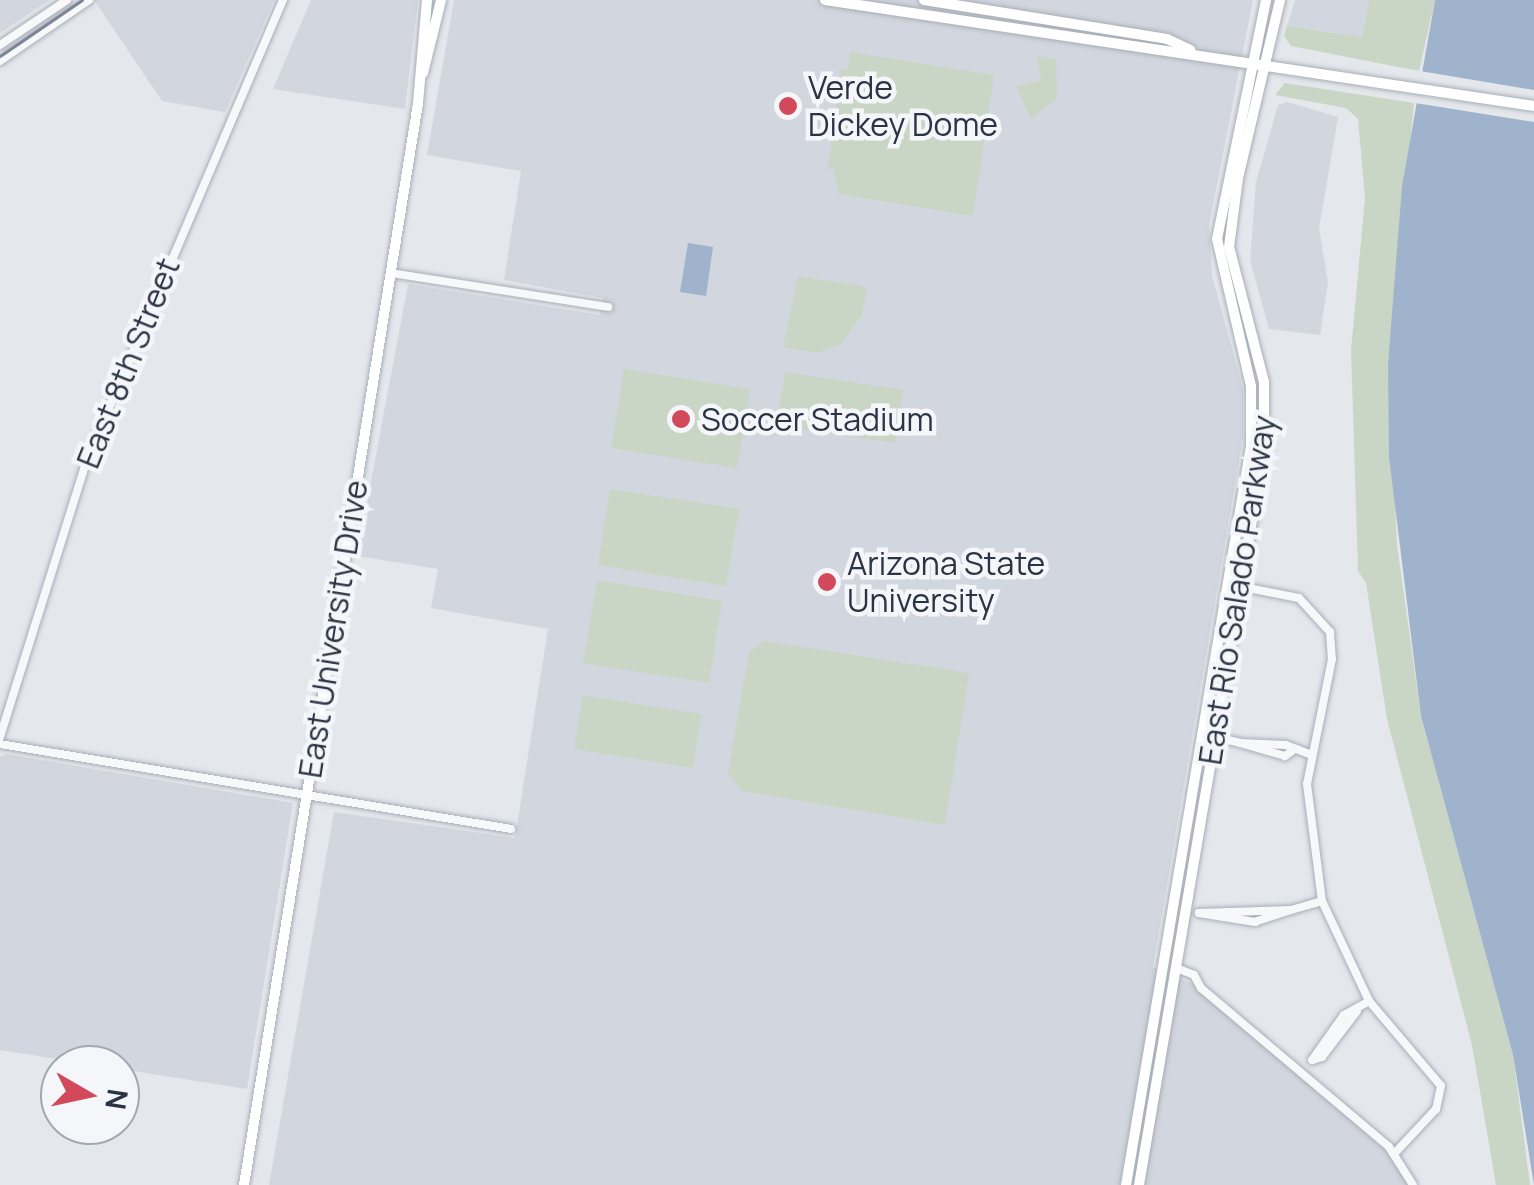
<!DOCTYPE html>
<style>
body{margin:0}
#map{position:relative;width:1534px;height:1185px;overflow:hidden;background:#e4e7ec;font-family:Manrope,sans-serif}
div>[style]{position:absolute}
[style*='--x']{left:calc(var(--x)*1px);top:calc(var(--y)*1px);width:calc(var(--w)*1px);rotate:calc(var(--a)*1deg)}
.built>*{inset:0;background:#d2d6de}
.green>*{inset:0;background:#c9d6c5}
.water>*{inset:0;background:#9fb4cc}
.pier>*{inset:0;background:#e4e7ec}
.roads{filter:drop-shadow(0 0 2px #a9aeb7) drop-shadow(0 0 2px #a9aeb7)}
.minor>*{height:8px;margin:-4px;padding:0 4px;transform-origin:4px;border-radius:4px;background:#f7f8fa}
.major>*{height:10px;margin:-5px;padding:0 5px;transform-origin:5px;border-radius:5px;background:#fff}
.tram>*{height:2.5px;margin:-1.25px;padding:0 1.25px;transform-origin:1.25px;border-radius:1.25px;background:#7d8696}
.dots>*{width:28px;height:28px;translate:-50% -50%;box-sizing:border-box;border:5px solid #f4f6f9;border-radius:50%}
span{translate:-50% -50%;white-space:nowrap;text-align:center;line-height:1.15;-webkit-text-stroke:9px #f4f6f9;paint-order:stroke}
.poi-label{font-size:32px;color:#2b3445}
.left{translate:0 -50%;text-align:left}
.street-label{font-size:32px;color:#2b3445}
.north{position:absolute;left:40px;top:1045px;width:100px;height:100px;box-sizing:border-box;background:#f4f6f9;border:2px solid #a4a8b1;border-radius:50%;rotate:99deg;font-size:28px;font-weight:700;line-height:40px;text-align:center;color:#2b3445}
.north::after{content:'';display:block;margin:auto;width:35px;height:45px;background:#d1495b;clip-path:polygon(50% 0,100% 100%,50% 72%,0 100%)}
</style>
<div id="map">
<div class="built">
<div style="clip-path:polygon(0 0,49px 0,0 33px)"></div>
<div style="clip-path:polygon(94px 0,274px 0,225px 112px,162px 101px)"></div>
<div style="clip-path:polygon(311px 0,418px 0,405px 109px,273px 89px)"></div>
<div style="clip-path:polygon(454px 0,1253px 0,1209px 225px,1212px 275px,1243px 389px,1243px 437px,1153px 967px,1201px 988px,1389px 1147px,1413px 1185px,269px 1185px,334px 812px,515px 838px,548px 629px,431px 608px,438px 569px,357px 556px,408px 284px,600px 315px,603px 298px,504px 280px,521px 171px,427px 155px)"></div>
<div style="clip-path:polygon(1295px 0,1369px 0,1362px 37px,1287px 26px)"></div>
<div style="clip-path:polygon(1287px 102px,1338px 117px,1319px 228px,1328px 282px,1320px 335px,1269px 329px,1250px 260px,1256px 182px,1278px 105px)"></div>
<div style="clip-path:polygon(6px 754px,293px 803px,247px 1089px,0 1050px,0 757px)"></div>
</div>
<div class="green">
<div style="clip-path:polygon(1369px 0,1435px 0,1419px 71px,1291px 46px,1284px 36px,1287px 26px,1362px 37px)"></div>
<div style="clip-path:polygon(850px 52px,994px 75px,973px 216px,839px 194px,834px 170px,828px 168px,841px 69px,848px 70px)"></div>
<div style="clip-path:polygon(1037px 55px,1056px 60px,1057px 98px,1031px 119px,1016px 86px,1041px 81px)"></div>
<div style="clip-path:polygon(1285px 83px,1414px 103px,1388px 364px,1397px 545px,1421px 716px,1513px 1055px,1530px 1185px,1496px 1185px,1472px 1045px,1387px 719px,1366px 583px,1358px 571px,1351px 350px,1365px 198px,1358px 119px,1346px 108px,1275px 95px)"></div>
<div style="clip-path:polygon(798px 276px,867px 287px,862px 315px,841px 344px,817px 353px,783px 347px)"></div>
<div style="clip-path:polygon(624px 369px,750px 389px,737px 468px,611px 448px)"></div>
<div style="clip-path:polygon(785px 372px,903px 390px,895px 443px,777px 425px)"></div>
<div style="clip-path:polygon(610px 489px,739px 509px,726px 586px,598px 565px)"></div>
<div style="clip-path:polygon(597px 580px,722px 601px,709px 683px,583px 663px)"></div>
<div style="clip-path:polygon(764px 641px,969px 673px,945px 825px,741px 791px,728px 773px,749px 652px)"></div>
<div style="clip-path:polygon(583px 695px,701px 714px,693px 768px,574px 749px)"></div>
</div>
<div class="water">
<div style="clip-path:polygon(1435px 0,1534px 0,1534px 1185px,1513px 1055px,1421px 716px,1389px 457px,1388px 364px,1402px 186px)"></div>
<div style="clip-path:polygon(688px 243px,713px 247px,706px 296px,680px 292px)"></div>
</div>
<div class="pier">
<div style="clip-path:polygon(1414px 70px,1534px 90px,1534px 122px,1409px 102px)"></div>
</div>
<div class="roads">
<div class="minor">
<div style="--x:0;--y:45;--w:81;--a:-33.9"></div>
<div style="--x:0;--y:61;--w:108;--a:-34.4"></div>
<div style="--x:391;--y:273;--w:220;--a:8.9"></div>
<div style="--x:1228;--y:584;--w:72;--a:11.2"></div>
<div style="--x:1299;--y:598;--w:46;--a:47.6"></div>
<div style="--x:1330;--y:632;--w:27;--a:86"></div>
<div style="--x:1332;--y:659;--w:127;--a:101.3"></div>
<div style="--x:1307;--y:784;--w:118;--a:82.7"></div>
<div style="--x:1322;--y:901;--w:110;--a:64.8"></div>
<div style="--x:1369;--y:1001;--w:111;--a:49.7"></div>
<div style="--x:1441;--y:1086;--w:24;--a:102"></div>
<div style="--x:1436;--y:1109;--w:62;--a:133"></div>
<div style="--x:0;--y:737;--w:294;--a:-72.6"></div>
<div style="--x:88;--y:457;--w:497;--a:-66.9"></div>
<div style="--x:1215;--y:737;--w:26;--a:13"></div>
<div style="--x:0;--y:744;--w:518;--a:9.44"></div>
<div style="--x:1292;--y:751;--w:9;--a:144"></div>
<div style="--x:1285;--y:756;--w:47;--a:-163.9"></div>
<div style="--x:1240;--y:743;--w:46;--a:2.5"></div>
<div style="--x:1286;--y:745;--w:25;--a:21"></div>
<div style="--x:1291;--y:910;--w:38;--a:162"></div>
<div style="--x:1255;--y:922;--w:57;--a:-170.9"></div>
<div style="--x:1199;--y:913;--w:92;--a:-1.9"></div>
<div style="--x:1291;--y:910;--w:32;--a:-16"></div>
<div style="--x:1176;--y:968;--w:19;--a:21"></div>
<div style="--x:1194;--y:975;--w:15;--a:62"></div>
<div style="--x:1201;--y:988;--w:246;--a:40.2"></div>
<div style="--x:1389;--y:1147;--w:45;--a:57.7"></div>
<div style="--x:1357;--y:1011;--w:58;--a:127.3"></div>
<div style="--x:1322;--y:1057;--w:10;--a:163"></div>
<div style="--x:1312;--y:1060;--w:55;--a:-54.6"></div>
<div style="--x:1344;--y:1015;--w:29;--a:-29"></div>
</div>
<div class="major">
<div style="--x:825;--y:0;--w:717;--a:8.5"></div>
<div style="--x:924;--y:0;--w:246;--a:9.1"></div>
<div style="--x:1167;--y:39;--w:26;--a:25"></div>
<div style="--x:423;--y:73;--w:75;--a:-76.1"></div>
<div style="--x:244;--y:1185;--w:1096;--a:-80.86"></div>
<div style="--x:418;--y:103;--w:103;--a:-85"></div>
<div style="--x:1126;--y:1185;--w:749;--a:-80.4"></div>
<div style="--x:1251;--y:446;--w:60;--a:-90"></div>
<div style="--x:1251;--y:386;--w:151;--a:-103"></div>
<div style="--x:1217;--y:239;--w:244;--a:-78.4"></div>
<div style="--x:1139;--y:1185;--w:747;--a:-80.36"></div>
<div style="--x:1264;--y:449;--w:67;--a:-90"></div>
<div style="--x:1264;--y:382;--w:139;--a:-104.5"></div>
<div style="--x:1229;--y:247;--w:70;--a:-82.6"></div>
<div style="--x:1238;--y:178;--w:183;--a:-76.7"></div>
</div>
</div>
<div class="tram">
<div style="--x:0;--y:56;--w:99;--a:-34.3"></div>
</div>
<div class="dots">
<div style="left:788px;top:106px;background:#d1495b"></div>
<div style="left:681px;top:419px;background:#d1495b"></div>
<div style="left:827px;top:582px;background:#d1495b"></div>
</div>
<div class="poi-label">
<span class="left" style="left:808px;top:106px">Verde<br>Dickey Dome</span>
<span class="left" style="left:701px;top:419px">Soccer Stadium</span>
<span class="left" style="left:847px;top:582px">Arizona State<br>University</span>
</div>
<div class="street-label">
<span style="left:128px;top:363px;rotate:-68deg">East 8th Street</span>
<span style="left:1237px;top:590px;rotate:-81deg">East Rio Salado Parkway</span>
<span style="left:333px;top:629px;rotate:-81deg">East University Drive</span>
</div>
<div class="north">N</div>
</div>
